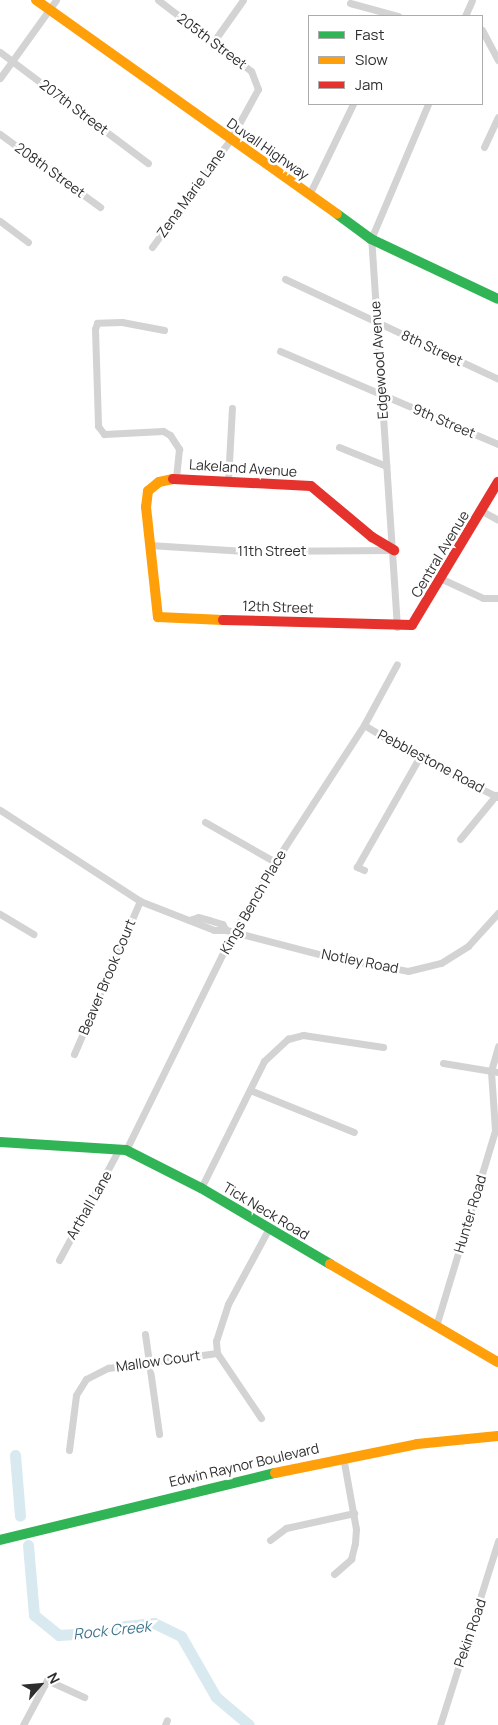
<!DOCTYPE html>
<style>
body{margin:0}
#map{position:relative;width:498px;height:1725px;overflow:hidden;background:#fff;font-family:Manrope,sans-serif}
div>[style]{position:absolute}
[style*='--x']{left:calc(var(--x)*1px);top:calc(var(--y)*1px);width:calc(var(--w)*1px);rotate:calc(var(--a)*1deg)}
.river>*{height:11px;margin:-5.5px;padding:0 5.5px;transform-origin:5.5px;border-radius:5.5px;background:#d8e9f0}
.street>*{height:7px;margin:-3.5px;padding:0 3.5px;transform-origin:3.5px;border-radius:3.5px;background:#d3d3d3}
.fast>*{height:10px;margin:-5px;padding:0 5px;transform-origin:5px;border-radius:5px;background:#30b455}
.slow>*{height:10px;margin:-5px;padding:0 5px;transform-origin:5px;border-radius:5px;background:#ff9f0a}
.jam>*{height:10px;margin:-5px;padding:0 5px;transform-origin:5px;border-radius:5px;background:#e5322d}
span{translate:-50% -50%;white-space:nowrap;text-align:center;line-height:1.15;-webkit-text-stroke:5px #fff;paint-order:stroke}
.street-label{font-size:14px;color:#2e2e2e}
.water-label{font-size:15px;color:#3e768d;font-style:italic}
.legend{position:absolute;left:308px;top:15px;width:175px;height:90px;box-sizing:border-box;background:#fff;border:1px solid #ababab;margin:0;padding:6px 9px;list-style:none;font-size:15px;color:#2e2e2e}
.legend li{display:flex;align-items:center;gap:10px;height:25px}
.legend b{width:25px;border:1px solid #ababab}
.north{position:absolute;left:15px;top:1660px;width:50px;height:50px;-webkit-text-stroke:4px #fff;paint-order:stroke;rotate:63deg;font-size:14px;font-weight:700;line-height:20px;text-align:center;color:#2e2e2e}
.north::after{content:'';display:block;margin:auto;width:18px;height:22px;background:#2e2e2e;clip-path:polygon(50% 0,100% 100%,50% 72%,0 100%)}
</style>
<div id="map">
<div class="river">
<div style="--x:15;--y:1455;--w:61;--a:85.3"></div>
<div style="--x:28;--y:1545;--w:70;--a:85.1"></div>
<div style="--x:34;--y:1615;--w:32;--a:39"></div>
<div style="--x:59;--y:1635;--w:48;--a:-3.6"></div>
<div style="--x:107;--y:1632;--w:20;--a:-18"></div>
<div style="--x:126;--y:1626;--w:28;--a:-6"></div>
<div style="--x:154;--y:1623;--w:30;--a:26"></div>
<div style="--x:181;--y:1636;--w:70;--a:60.2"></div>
<div style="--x:216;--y:1697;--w:43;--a:40.3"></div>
</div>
<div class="street">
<div style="--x:350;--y:3;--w:50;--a:15.2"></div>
<div style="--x:465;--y:16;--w:17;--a:-66"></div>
<div style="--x:482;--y:30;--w:34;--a:62"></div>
<div style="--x:214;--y:41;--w:50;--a:-54.7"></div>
<div style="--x:0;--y:52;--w:185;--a:36.9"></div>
<div style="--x:0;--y:78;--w:96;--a:-54.3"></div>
<div style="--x:0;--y:134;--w:124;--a:36.1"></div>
<div style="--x:484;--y:147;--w:33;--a:-65"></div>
<div style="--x:309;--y:195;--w:101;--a:-64.2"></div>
<div style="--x:0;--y:221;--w:35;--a:37"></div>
<div style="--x:152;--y:247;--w:132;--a:-53.9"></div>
<div style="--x:230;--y:140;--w:58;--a:-61.2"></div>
<div style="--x:258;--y:89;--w:19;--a:-111"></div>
<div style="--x:251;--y:71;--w:117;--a:-142.6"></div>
<div style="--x:285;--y:279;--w:235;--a:25.1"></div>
<div style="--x:164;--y:330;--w:43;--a:-169.2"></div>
<div style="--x:122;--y:322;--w:25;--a:178"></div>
<div style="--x:97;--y:323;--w:6;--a:108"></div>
<div style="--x:95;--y:329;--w:97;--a:88.2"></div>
<div style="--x:98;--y:426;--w:10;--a:53"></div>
<div style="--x:104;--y:434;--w:59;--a:-2.9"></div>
<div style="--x:163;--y:431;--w:8;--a:30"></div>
<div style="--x:170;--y:435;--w:17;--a:57"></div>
<div style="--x:179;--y:449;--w:29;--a:96"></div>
<div style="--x:280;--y:351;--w:237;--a:23.1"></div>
<div style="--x:339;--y:447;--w:51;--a:22"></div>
<div style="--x:228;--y:481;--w:73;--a:-86.9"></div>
<div style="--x:482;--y:511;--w:18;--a:29"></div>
<div style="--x:149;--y:545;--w:96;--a:3.6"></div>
<div style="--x:245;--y:551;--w:149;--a:-0.4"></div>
<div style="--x:442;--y:579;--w:45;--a:24.9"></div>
<div style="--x:483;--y:598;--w:15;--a:0"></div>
<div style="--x:397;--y:627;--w:389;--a:-93.8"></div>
<div style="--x:371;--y:239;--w:147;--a:-67.1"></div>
<div style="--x:364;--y:725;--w:64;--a:31"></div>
<div style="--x:419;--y:758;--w:88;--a:26.3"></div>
<div style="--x:0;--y:810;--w:167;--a:33"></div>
<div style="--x:140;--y:901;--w:79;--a:21.4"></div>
<div style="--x:214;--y:930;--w:12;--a:0"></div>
<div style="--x:226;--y:930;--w:99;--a:14.6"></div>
<div style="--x:322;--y:955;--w:87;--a:10.5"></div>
<div style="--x:408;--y:971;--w:34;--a:-14"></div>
<div style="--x:441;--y:963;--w:32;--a:-32"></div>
<div style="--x:468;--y:946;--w:45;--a:-47.7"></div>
<div style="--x:205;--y:822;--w:81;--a:29.7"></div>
<div style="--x:460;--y:839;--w:57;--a:-50.7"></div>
<div style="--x:364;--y:870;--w:8;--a:-157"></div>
<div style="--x:357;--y:867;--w:125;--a:-60.4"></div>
<div style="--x:0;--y:914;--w:39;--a:31"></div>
<div style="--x:189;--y:920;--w:9;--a:-18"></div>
<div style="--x:198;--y:917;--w:11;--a:15"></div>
<div style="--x:209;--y:920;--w:14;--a:17"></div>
<div style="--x:222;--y:924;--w:7;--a:56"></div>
<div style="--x:74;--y:1054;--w:167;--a:-66.7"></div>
<div style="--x:443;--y:1063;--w:56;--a:9.3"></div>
<div style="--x:250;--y:1090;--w:112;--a:22"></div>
<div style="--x:126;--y:1150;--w:242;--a:-63.8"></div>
<div style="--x:233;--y:933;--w:82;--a:-59.4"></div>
<div style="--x:275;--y:862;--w:163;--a:-57"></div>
<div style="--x:364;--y:725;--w:69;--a:-61.6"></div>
<div style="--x:201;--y:1188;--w:142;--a:-63.6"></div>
<div style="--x:264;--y:1061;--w:33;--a:-43"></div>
<div style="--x:288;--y:1039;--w:16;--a:-15"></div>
<div style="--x:303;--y:1035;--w:81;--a:8.5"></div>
<div style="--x:59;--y:1260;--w:126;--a:-61.6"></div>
<div style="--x:436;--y:1326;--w:205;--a:-73.2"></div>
<div style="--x:495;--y:1130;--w:59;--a:-93.9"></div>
<div style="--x:491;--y:1071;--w:26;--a:-74"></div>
<div style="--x:145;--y:1334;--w:101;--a:82"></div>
<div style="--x:261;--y:1418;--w:78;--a:-124.1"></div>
<div style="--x:217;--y:1353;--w:12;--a:-95"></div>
<div style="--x:216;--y:1341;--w:39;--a:-72"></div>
<div style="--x:228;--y:1304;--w:84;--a:-61.6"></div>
<div style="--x:69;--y:1450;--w:55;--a:-82.7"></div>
<div style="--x:76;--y:1395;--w:19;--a:-58"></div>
<div style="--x:86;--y:1379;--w:25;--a:-27"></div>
<div style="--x:108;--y:1368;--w:110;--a:-7.8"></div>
<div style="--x:270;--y:1540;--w:20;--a:-37"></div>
<div style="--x:286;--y:1528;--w:70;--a:-12.4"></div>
<div style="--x:334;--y:1574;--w:23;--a:-41"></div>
<div style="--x:351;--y:1559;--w:16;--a:-76"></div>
<div style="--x:355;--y:1543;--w:14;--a:-86"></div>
<div style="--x:356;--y:1529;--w:73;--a:-100.2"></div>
<div style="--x:23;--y:1725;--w:51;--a:-61.9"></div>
<div style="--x:47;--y:1680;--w:41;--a:24.7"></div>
<div style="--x:165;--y:1725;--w:5;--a:-68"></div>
<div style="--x:440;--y:1725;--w:193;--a:-72.5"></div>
</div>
<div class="fast">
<div style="--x:337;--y:214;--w:42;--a:36.3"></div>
<div style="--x:371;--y:239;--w:140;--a:25.3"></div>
<div style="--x:0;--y:1142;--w:126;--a:3.6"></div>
<div style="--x:126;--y:1150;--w:84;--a:26.9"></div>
<div style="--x:201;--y:1188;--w:150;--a:30.5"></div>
<div style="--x:0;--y:1540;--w:283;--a:-13.7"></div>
</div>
<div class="slow">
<div style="--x:36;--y:0;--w:369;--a:35.4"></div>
<div style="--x:173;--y:479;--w:14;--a:168"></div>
<div style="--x:159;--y:482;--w:14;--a:141"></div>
<div style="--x:148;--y:491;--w:16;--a:97"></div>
<div style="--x:146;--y:507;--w:111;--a:83.8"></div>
<div style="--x:158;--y:617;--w:65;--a:2.6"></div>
<div style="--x:330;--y:1264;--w:194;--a:30.3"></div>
<div style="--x:275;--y:1473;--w:145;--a:-11.5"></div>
<div style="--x:417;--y:1444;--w:81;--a:-5.6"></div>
</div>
<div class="jam">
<div style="--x:173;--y:479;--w:138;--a:2.9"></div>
<div style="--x:311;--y:486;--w:80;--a:39.9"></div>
<div style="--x:372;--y:537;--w:26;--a:31"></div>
<div style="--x:223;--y:620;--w:189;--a:1.5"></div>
<div style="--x:412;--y:625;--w:167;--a:-59"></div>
</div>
<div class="street-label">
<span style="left:212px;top:41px;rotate:37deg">205th Street</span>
<span style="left:74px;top:107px;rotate:37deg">207th Street</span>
<span style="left:268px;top:149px;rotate:35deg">Duvall Highway</span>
<span style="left:50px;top:170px;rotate:36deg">208th Street</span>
<span style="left:191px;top:193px;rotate:-54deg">Zena Marie Lane</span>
<span style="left:432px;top:348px;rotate:25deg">8th Street</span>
<span style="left:379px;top:360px;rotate:-94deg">Edgewood Avenue</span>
<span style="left:444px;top:421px;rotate:23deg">9th Street</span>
<span style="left:243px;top:468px;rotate:4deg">Lakeland Avenue</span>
<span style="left:272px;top:551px">11th Street</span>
<span style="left:440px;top:554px;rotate:-59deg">Central Avenue</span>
<span style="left:278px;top:607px;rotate:2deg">12th Street</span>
<span style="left:431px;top:761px;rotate:28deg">Pebblestone Road</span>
<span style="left:253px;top:902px;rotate:-60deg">Kings Bench Place</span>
<span style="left:360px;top:961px;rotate:11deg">Notley Road</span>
<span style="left:107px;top:977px;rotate:-67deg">Beaver Brook Court</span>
<span style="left:89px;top:1205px;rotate:-60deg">Arthall Lane</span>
<span style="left:266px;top:1211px;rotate:31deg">Tick Neck Road</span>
<span style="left:470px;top:1214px;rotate:-73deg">Hunter Road</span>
<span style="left:158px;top:1361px;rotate:-8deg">Mallow Court</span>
<span style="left:244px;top:1465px;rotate:-13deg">Edwin Raynor Boulevard</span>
<span style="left:470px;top:1633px;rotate:-71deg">Pekin Road</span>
</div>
<div class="water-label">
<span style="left:112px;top:1630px;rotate:-6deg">Rock Creek</span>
</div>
<ul class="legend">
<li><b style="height:6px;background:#30b455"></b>Fast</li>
<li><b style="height:6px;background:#ff9f0a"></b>Slow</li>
<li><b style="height:6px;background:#e5322d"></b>Jam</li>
</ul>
<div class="north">N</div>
</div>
